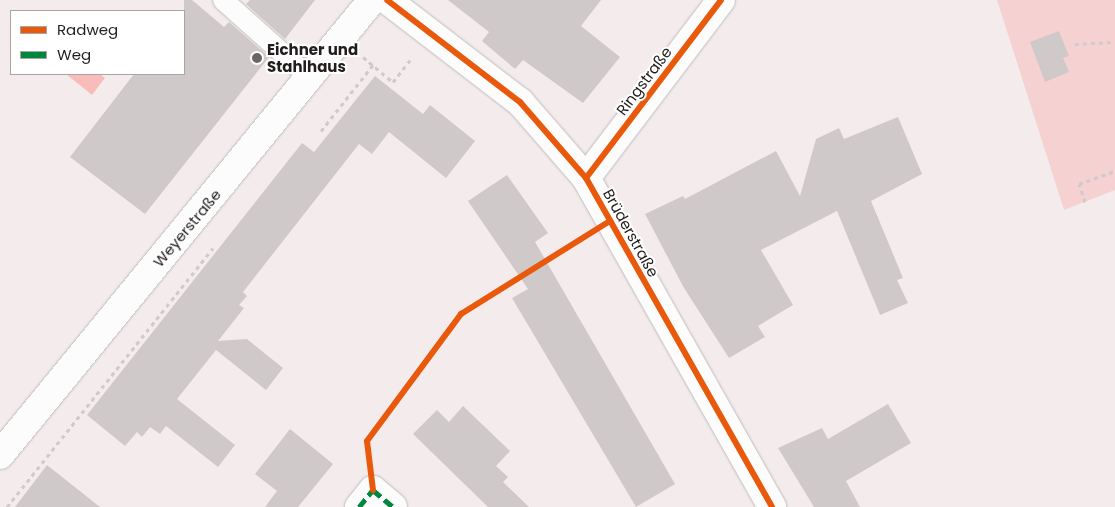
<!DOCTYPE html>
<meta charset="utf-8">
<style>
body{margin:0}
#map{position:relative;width:1115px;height:507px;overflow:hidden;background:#f4ecec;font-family:Poppins,sans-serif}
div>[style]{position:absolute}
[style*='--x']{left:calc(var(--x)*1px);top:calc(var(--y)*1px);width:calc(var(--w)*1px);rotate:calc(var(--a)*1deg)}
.green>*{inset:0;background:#f5d2d1}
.water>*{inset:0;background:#fabbbb}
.building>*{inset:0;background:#cfc9c9}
.path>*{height:3px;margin-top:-1.5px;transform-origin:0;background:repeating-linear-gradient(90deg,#cdcbcb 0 4px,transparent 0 8px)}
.roads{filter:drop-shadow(0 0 1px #c1bcbc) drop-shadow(0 0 1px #c1bcbc)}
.service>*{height:20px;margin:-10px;padding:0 10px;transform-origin:10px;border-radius:10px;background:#fdfcfc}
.minor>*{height:28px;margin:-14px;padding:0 14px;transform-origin:14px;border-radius:14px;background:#fdfcfc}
.secondary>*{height:28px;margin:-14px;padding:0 14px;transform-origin:14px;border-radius:14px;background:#fdfcfc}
.quiet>*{height:5px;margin-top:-2.5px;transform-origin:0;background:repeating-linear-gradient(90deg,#00873e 0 10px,transparent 0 15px)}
.cycleway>*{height:6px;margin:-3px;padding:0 3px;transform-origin:3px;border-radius:3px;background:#e8590c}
.dots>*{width:14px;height:14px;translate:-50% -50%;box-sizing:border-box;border:2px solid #fff;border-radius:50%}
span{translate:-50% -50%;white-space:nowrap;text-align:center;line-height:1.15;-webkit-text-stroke:4px #fff;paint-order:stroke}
.poi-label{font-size:15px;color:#221d1d;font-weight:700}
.left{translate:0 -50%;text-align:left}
.street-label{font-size:15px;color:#221d1d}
.legend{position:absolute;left:10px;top:10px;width:175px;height:65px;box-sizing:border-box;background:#fff;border:1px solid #a7a5a5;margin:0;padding:6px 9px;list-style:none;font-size:15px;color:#221d1d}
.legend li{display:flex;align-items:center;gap:10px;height:25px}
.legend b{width:25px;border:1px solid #a7a5a5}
</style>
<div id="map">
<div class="green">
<div style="clip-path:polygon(997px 0,1115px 0,1115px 190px,1064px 210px)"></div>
</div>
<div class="water">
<div style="clip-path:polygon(66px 74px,100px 74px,105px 78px,92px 95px)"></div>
</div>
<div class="building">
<div style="clip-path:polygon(184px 0,192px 0,224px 27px,229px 22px,269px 57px,145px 214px,70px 157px,134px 74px,184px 74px)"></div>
<div style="clip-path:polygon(250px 0,315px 0,285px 39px,246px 4px)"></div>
<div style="clip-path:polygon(448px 0,601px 0,581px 26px,620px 57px,583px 103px,523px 60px,515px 69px,482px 41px,489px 32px)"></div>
<div style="clip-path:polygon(1059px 31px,1069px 56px,1063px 58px,1069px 72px,1045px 82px,1030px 42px)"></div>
<div style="clip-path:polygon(375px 76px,423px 114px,430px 105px,475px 141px,446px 178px,389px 132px,372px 154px,359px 144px,243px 292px,247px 296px,239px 305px,244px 308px,218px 341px,247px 339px,283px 368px,266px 390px,216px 350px,177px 399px,235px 445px,218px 467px,166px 426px,160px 434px,150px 427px,142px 437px,137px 432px,125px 446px,87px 415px,302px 143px,314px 152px)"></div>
<div style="clip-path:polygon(898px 117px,922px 174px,871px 201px,903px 278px,897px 280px,908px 303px,880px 315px,837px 211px,761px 250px,793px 305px,758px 326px,765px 337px,729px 358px,684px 288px,645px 214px,683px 196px,685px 199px,776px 151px,800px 196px,816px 139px,839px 128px,844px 139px)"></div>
<div style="clip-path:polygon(507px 175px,548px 233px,535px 242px,675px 484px,636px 507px,512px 298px,528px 289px,468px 201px)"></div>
<div style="clip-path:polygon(888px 404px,911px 443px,846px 481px,860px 507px,814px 507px,778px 448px,822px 428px,828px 439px)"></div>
<div style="clip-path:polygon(463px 406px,510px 451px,496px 466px,508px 477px,503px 482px,529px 507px,488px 507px,413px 434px,437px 410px,449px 422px)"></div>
<div style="clip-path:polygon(290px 429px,333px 464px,298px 507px,265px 507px,277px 491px,255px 474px)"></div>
<div style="clip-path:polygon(47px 465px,100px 507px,15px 507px)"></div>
</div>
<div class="path">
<div style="--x:1075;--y:44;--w:40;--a:-2.9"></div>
<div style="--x:363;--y:57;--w:39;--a:40"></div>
<div style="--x:393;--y:82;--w:31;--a:-52"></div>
<div style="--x:321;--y:131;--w:84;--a:-51.8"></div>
<div style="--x:1085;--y:202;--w:19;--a:-108"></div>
<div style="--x:1079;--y:184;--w:38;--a:-20"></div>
<div style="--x:370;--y:460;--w:19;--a:-99"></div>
<div style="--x:367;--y:441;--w:158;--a:-53.5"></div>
<div style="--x:461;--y:314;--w:144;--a:-31.9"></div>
<div style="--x:7;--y:507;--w:331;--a:-51.5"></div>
</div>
<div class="roads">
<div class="service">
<div style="--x:223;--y:0;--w:115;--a:41.8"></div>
</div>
<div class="minor">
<div style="--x:387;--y:0;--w:168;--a:37.5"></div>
<div style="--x:520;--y:102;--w:101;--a:49"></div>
<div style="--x:586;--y:178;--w:378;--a:60.5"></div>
<div style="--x:586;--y:178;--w:223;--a:-52.8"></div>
<div style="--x:359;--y:507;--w:22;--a:-51"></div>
<div style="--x:373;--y:490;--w:26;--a:40"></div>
</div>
<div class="secondary">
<div style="--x:0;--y:455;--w:588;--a:-50.73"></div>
</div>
</div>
<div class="quiet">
<div style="--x:359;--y:507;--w:22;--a:-51"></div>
<div style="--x:373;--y:490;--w:26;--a:40"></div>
</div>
<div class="cycleway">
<div style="--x:387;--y:0;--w:168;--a:37.5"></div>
<div style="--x:520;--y:102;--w:101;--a:49"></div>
<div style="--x:586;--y:178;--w:378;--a:60.5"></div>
<div style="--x:586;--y:178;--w:223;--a:-52.8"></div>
<div style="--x:373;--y:490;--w:49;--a:-97"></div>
<div style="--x:367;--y:441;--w:158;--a:-53.5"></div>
<div style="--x:461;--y:314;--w:176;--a:-32"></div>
</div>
<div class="dots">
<div style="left:257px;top:58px;background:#6c6565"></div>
</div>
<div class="poi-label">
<span class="left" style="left:267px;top:58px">Eichner und<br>Stahlhaus</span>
</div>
<div class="street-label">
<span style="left:644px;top:81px;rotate:-53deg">Ringstraße</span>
<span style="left:187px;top:228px;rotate:-50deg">Weyerstraße</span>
<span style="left:631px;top:233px;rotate:61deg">Brüderstraße</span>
</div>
<ul class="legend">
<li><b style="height:6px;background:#e8590c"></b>Radweg</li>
<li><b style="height:6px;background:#00873e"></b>Weg</li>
</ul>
</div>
